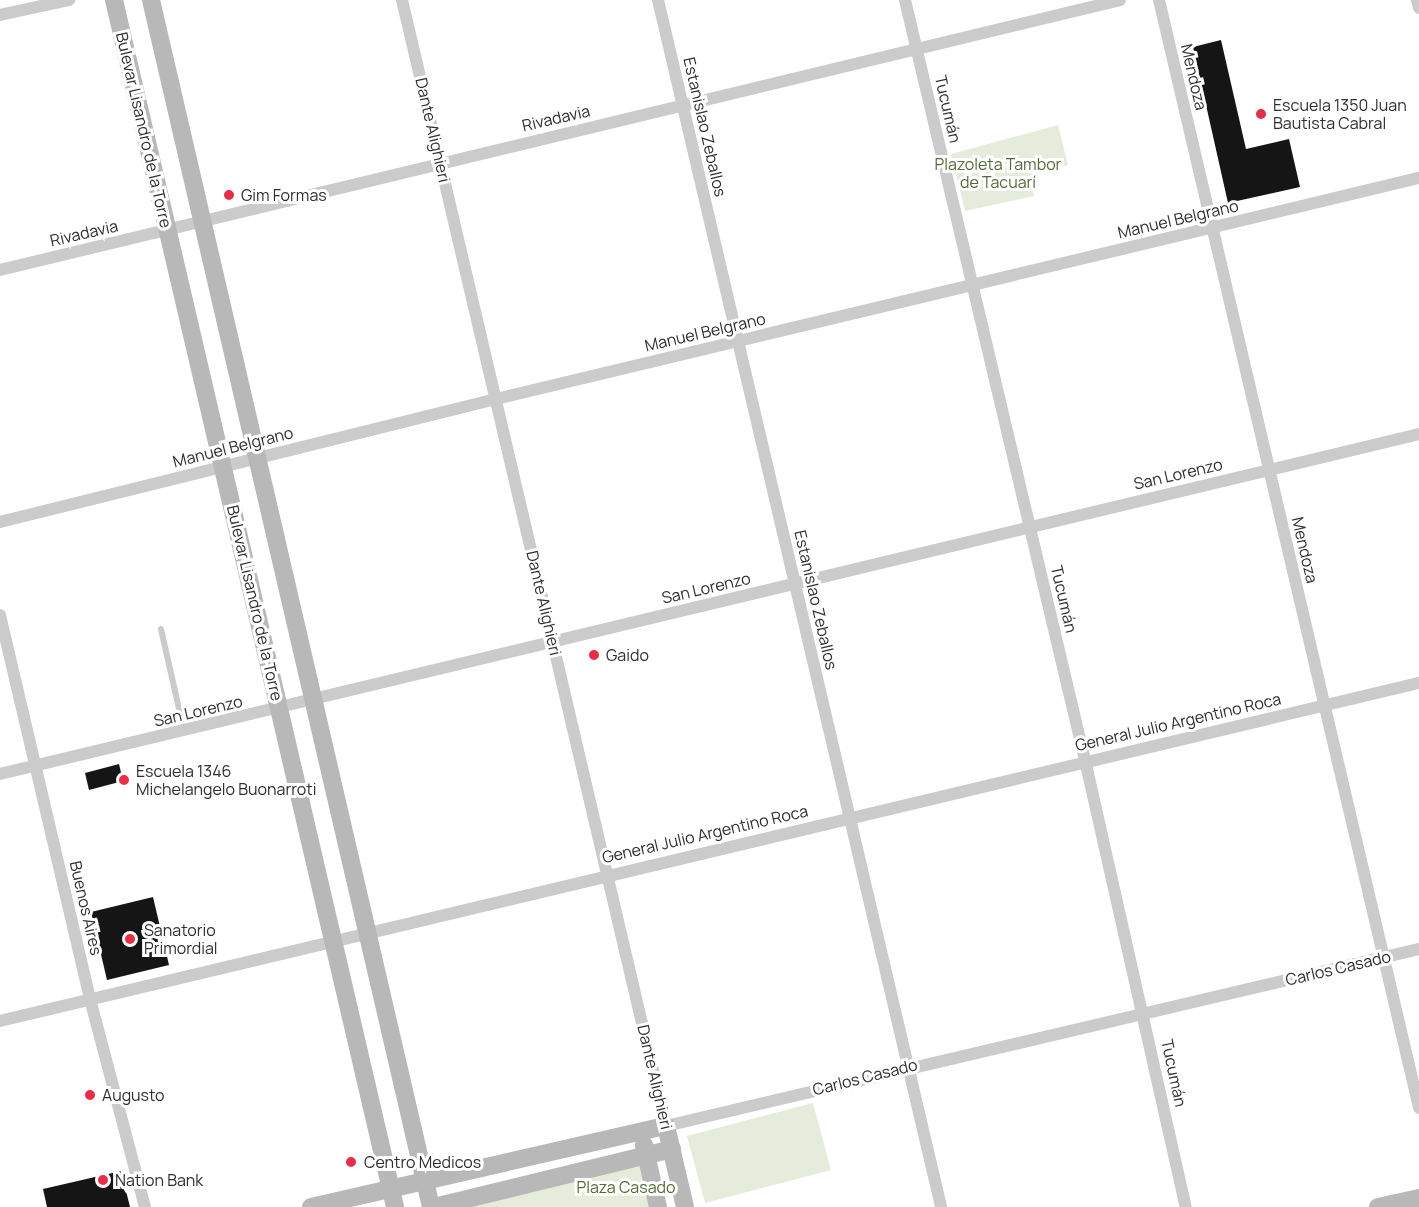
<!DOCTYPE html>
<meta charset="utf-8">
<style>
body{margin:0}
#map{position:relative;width:1419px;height:1207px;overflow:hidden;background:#fff;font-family:Manrope,sans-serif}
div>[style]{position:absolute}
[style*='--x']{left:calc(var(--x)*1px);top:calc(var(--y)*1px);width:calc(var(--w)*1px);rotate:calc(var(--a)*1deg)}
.green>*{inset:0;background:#e5ecdb}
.building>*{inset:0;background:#151515}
.lane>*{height:6px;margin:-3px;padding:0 3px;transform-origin:3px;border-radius:3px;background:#cbcbcb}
.street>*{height:12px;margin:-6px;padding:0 6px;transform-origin:6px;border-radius:6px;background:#cbcbcb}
.secondary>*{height:18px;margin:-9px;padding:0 9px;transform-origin:9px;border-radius:9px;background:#b8b8b8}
.dots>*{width:16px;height:16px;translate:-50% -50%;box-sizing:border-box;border:3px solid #fff;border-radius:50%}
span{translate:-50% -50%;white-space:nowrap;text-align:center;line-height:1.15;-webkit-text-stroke:6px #fff;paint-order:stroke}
.street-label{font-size:16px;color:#2e2e2e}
.poi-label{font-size:16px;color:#2e2e2e}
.left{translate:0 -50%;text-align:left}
.park-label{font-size:16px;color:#546a3a}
</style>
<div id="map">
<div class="green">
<div style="clip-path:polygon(1058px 125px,1068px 165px,1030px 175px,1034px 196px,965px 211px,951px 154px)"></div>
<div style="clip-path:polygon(813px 1103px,831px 1170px,705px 1203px,687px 1136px)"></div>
<div style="clip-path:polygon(644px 1163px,654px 1207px,454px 1207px)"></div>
</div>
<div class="building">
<div style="clip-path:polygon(1221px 40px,1246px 149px,1289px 139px,1300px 187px,1228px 203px,1193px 47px)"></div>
<div style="clip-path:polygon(119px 764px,123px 781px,89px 790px,85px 773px)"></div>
<div style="clip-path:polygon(153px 897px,169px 965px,107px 980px,91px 912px)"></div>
<div style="clip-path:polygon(121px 1171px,130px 1207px,47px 1207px,43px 1189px)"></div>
</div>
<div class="lane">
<div style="--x:161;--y:629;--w:105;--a:77.3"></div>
</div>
<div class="street">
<div style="--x:402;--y:0;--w:1157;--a:76.8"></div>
<div style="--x:666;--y:1126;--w:774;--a:-13.23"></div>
<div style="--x:658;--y:0;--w:1240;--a:76.8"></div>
<div style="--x:905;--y:0;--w:781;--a:76.68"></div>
<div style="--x:1085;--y:760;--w:458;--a:77.3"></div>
<div style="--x:1159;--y:0;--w:1138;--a:76.79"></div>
<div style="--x:1417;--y:0;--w:8;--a:76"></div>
<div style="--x:0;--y:15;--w:71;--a:-12.3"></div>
<div style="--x:0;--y:270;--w:1152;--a:-13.55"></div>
<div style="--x:0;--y:522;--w:511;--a:-13.93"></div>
<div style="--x:496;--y:399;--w:949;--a:-13.47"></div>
<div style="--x:0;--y:615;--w:394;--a:76.8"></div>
<div style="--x:90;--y:999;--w:215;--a:75.2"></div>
<div style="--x:0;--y:774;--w:1459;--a:-13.47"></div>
<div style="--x:0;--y:1021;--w:1459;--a:-13.4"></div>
</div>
<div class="secondary">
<div style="--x:114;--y:0;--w:1239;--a:76.89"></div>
<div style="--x:151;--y:0;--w:1239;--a:76.94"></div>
<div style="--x:644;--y:1145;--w:64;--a:77.3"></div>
<div style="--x:311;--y:1207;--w:364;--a:-12.9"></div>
<div style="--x:666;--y:1126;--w:83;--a:76.8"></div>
<div style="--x:434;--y:1207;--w:245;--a:-13.7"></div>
<div style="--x:1378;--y:1207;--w:42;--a:-12.4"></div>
</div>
<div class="dots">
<div style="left:1261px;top:114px;background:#e82d49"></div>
<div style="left:229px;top:195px;background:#e82d49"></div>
<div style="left:594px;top:655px;background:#e82d49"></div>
<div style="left:124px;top:780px;background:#e82d49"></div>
<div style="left:130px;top:939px;background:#e82d49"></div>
<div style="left:90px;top:1095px;background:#e82d49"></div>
<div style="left:351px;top:1162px;background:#e82d49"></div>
<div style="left:103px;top:1180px;background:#e82d49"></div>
</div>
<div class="street-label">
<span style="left:1194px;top:77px;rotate:77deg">Mendoza</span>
<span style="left:948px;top:109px;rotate:77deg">Tucumán</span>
<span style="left:556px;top:118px;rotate:-13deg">Rivadavia</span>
<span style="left:705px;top:127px;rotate:77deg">Estanislao Zeballos</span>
<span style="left:144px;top:130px;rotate:77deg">Bulevar Lisandro de la Torre</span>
<span style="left:433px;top:130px;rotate:77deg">Dante Alighieri</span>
<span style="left:1178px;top:219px;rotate:-13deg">Manuel Belgrano</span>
<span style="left:84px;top:233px;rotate:-13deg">Rivadavia</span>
<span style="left:705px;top:332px;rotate:-13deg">Manuel Belgrano</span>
<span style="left:233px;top:447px;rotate:-14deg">Manuel Belgrano</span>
<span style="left:1178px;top:474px;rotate:-13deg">San Lorenzo</span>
<span style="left:1305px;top:550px;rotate:77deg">Mendoza</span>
<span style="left:706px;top:588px;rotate:-13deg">San Lorenzo</span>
<span style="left:1064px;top:599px;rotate:77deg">Tucumán</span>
<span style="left:816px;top:600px;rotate:77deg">Estanislao Zeballos</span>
<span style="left:255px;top:603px;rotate:77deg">Bulevar Lisandro de la Torre</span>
<span style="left:544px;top:603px;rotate:77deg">Dante Alighieri</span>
<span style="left:198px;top:711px;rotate:-13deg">San Lorenzo</span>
<span style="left:1178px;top:722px;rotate:-13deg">General Julio Argentino Roca</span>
<span style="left:705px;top:834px;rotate:-13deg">General Julio Argentino Roca</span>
<span style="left:86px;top:908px;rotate:77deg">Buenos Aires</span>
<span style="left:1338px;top:968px;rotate:-13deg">Carlos Casado</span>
<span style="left:1174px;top:1073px;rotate:78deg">Tucumán</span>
<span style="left:655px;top:1077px;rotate:77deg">Dante Alighieri</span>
<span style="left:865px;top:1077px;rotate:-14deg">Carlos Casado</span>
</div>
<div class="poi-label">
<span class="left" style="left:1273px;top:114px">Escuela 1350 Juan<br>Bautista Cabral</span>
<span class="left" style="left:241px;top:195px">Gim Formas</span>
<span class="left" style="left:606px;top:655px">Gaido</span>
<span class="left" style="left:136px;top:780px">Escuela 1346<br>Michelangelo Buonarroti</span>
<span class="left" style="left:144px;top:939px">Sanatorio<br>Primordial</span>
<span class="left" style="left:102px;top:1095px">Augusto</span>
<span class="left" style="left:364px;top:1162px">Centro Medicos</span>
<span class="left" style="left:115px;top:1180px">Nation Bank</span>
</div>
<div class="park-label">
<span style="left:998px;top:173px">Plazoleta Tambor<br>de Tacuarí</span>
<span style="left:626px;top:1187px">Plaza Casado</span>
</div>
</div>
